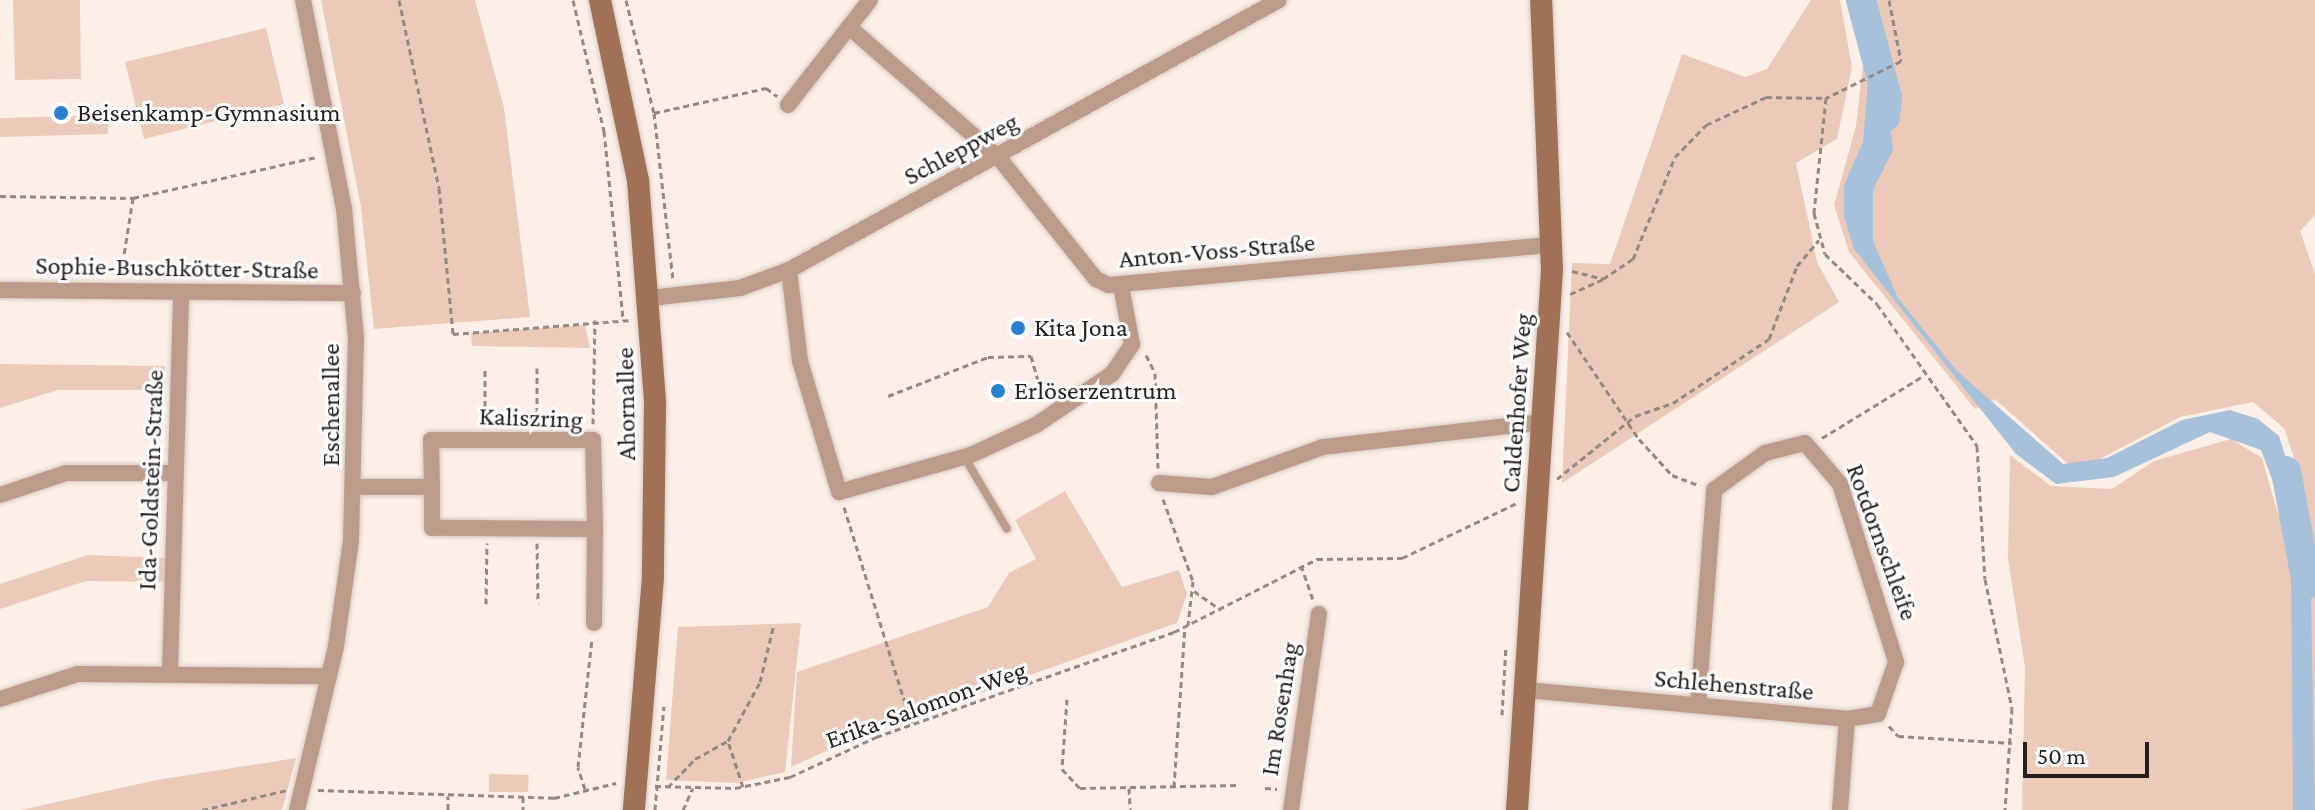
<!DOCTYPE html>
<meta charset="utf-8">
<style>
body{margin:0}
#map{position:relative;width:2315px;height:810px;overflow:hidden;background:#fdefe8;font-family:"Crimson Pro",serif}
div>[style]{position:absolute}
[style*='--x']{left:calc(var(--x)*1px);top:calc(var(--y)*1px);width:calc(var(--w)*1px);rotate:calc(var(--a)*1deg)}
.green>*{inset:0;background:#ebcab9}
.water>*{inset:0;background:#a8c1da}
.river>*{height:30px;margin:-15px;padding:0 15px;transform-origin:15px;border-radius:15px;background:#a8c1da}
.path>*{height:3px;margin-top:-1.5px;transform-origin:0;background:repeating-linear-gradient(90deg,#928984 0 6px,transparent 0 10px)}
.roads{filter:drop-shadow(0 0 2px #d6cac4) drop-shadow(0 0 2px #d6cac4)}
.lane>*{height:8px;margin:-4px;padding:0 4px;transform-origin:4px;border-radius:4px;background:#bd9b8a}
.street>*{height:16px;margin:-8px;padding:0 8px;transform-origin:8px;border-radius:8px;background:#bd9b8a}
.secondary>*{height:22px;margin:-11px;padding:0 11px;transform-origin:11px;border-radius:11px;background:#a07057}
.dots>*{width:22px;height:22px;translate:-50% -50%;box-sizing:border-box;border:4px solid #fff;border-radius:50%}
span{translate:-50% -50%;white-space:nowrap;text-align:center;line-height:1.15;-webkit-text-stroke:6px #fff;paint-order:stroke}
.poi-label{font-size:26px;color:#25201e}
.left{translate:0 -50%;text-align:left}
.street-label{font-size:26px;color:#25201e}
.scale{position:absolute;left:2023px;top:742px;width:126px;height:36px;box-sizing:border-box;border:4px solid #25201e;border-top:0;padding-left:10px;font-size:24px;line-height:28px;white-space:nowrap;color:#25201e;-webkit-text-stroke:6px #fff;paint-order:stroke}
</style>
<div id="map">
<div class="green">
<div style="clip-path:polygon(13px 0,80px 0,81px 79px,15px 80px)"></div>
<div style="clip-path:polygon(321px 0,475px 0,504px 108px,530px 317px,374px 329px,361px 207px)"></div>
<div style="clip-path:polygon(1811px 0,1840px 0,1852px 67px,1837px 139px,1796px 163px,1817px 262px,1839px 302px,1562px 483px,1572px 263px,1610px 264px,1682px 54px,1745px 77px,1767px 69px)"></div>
<div style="clip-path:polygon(1850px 0,2315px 0,2315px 215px,2300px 231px,2315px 274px,2315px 810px,2022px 810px,2025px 667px,2008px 559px,2010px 455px,2051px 486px,2112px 489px,2154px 461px,2231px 439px,2262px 458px,2278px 514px,2307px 508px,2304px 487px,2284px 428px,2253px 402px,2180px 417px,2096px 461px,2068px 464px,1995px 399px,1975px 409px,1849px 252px,1834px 205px,1856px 126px,1863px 64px)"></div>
<div style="clip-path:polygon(266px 28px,284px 104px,144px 139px,125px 62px)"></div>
<div style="clip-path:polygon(108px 115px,108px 134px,0 137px,0 118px)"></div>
<div style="clip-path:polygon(585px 325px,590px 348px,472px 346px,471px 333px)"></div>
<div style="clip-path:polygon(0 364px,165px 366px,164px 390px,58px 390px,0 408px)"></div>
<div style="clip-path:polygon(1065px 491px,1122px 587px,1179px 570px,1187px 594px,1177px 623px,863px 734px,791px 767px,797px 672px,988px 607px,1009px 573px,1036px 559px,1015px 520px)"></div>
<div style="clip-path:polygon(88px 555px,167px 558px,166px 582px,86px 581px,0 609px,0 584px)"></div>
<div style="clip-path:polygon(801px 623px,785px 772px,737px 783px,666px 780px,678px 627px)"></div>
<div style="clip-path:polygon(296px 758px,282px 810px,21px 810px,157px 780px)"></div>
<div style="clip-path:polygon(489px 774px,529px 775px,528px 792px,489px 792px)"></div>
</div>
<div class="water">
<div style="clip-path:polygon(1855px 0,1867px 0,1885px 68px,1868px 73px)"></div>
<div style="clip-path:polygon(1885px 76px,1893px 150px,1873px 190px,1873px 241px,1898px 298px,1957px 371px,2063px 464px,2107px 458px,2182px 420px,2230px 410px,2258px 419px,2279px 436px,2302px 508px,2284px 511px,2261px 450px,2210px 432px,2114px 477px,2056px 484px,2016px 454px,1854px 249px,1844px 217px,1844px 185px,1863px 142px,1868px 82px)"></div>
<div style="clip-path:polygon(2310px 543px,2315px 810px,2293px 810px,2291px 549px)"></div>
</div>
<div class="river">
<div style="--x:1861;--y:0;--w:101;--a:75.1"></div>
<div style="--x:1887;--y:98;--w:19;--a:96"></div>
<div style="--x:2286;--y:471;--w:115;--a:79.5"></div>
</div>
<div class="path">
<div style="--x:399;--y:0;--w:192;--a:78"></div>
<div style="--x:439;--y:188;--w:147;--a:84.5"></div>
<div style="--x:453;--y:334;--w:178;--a:-4.5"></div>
<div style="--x:573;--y:0;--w:135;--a:76.7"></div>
<div style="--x:604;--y:131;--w:189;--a:84.2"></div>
<div style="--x:626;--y:0;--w:116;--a:76.1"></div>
<div style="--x:654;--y:113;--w:167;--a:83.5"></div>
<div style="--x:1889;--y:0;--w:62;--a:78.9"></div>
<div style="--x:1901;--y:61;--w:84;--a:153.7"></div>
<div style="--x:1826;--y:98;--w:116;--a:96"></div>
<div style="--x:1814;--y:213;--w:42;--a:75"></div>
<div style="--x:1825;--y:254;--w:72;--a:43.9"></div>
<div style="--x:1877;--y:304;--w:174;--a:54.8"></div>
<div style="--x:1977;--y:446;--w:133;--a:86.6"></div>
<div style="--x:1985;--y:579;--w:132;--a:78.2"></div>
<div style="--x:2012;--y:708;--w:102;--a:93.9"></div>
<div style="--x:654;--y:113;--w:115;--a:-12.6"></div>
<div style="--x:766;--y:88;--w:14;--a:36"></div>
<div style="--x:0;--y:196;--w:133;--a:0.9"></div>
<div style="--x:133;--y:198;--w:77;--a:99"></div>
<div style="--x:133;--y:198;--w:189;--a:-12.6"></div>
<div style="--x:1572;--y:271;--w:32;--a:14"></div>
<div style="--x:1603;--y:279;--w:36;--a:-34"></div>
<div style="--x:1633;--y:259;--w:110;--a:-67.6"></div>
<div style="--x:1675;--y:157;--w:45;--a:-45.9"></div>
<div style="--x:1706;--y:125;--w:66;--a:-25"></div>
<div style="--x:1766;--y:97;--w:60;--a:1"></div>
<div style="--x:1570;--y:294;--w:36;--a:-24"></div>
<div style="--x:1567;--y:332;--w:129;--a:56.1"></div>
<div style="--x:1639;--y:439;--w:49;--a:47.5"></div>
<div style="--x:1672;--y:475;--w:30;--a:21"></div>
<div style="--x:1146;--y:355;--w:20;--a:63"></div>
<div style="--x:1155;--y:373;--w:95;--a:88.2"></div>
<div style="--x:537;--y:368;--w:56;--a:90"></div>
<div style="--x:485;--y:370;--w:54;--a:90"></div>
<div style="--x:888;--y:396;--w:107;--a:-21.3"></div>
<div style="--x:988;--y:357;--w:43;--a:-1.3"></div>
<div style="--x:1031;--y:356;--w:47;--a:73.9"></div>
<div style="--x:593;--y:424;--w:104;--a:-88.9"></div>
<div style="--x:1822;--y:438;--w:119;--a:-31.5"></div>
<div style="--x:1557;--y:479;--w:100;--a:-38.9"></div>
<div style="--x:1635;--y:416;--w:40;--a:-18.9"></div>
<div style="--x:1673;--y:403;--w:115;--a:-33.7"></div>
<div style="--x:1769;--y:339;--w:78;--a:-69"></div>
<div style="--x:1797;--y:266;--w:34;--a:-50"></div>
<div style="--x:1163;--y:499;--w:87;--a:69.9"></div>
<div style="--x:1193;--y:581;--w:44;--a:96.5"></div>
<div style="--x:844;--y:507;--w:228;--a:72.7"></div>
<div style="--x:537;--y:543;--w:60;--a:89"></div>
<div style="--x:1301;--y:565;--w:36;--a:71"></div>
<div style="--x:1194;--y:591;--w:33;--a:35"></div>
<div style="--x:486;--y:604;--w:61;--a:-89.1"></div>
<div style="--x:1067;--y:699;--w:70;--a:94.1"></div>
<div style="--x:1062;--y:769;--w:26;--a:47"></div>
<div style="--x:1080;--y:788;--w:159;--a:-1.1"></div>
<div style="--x:1502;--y:715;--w:69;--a:-86.7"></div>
<div style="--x:1889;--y:726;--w:13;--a:48"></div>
<div style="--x:1898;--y:736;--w:114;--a:3.5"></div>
<div style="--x:655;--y:786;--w:80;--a:1.4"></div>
<div style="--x:735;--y:788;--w:56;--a:-11.3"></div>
<div style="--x:790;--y:777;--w:95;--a:-24.9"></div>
<div style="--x:876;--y:737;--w:316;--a:-19.4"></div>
<div style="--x:1174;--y:632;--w:161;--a:-27"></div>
<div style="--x:1317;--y:559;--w:85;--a:-0.7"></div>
<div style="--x:1402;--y:558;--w:127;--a:-25.6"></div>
<div style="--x:668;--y:787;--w:39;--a:-46"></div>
<div style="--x:695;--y:759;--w:37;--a:-29"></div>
<div style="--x:743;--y:787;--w:48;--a:-108.1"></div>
<div style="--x:728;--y:741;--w:67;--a:-61.5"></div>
<div style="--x:760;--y:682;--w:56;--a:-76.5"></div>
<div style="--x:1174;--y:787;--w:160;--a:-86.1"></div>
<div style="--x:1129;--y:788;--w:22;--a:87"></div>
<div style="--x:1265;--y:788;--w:12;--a:5"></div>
<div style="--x:585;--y:789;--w:23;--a:-108"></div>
<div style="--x:578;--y:767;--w:130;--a:-83.8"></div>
<div style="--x:318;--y:790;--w:236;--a:1.9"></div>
<div style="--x:554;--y:798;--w:64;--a:-13.6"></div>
<div style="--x:523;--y:797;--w:13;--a:90"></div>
<div style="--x:202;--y:810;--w:87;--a:-13.2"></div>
<div style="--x:448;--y:810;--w:14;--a:-90"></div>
<div style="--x:655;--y:810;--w:104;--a:-85.1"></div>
<div style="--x:683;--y:810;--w:24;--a:-66"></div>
</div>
<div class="roads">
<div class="lane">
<div style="--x:965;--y:458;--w:82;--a:59.4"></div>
</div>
<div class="street">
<div style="--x:849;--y:27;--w:199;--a:41.1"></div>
<div style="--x:999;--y:158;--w:155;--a:51.3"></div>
<div style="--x:1096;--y:279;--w:14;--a:25"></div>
<div style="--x:1109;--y:285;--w:445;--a:-5.2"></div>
<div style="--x:788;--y:105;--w:133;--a:-52"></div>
<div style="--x:789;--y:270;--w:92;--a:83.1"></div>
<div style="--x:800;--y:361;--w:137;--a:73.4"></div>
<div style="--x:839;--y:492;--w:137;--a:-15.7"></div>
<div style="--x:971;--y:455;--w:72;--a:-24.8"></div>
<div style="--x:1036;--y:425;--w:92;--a:-33.9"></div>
<div style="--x:1112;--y:374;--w:36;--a:-56"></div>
<div style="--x:1132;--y:344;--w:59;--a:-100.7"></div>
<div style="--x:0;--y:290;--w:353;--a:0.5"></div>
<div style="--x:650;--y:298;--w:91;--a:-6.3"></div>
<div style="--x:740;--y:288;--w:52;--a:-20.2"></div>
<div style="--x:789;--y:270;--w:559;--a:-28.86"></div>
<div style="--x:1159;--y:483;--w:53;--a:4.3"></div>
<div style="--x:1212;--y:487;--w:118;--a:-19.8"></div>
<div style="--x:1323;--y:447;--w:222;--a:-6.5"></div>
<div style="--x:355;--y:487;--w:77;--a:0"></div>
<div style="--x:432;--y:487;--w:47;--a:-91.2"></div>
<div style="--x:431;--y:440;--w:162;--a:0"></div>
<div style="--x:593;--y:440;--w:89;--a:88.7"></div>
<div style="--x:595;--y:529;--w:163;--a:-179.6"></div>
<div style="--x:432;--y:528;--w:41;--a:-90"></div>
<div style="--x:0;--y:495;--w:70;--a:-18.4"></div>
<div style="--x:66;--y:473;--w:109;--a:0"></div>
<div style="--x:594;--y:623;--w:94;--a:-89.4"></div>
<div style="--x:170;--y:670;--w:378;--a:-88.3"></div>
<div style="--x:1525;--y:690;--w:323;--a:5.1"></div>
<div style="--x:1847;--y:719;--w:91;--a:94.4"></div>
<div style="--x:0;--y:699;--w:82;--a:-17.8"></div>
<div style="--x:78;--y:674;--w:251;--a:0.5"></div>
<div style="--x:1698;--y:705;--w:216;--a:-85.7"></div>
<div style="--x:1714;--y:490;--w:63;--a:-36"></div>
<div style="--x:1765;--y:453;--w:41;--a:-14"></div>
<div style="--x:1805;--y:443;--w:54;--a:49.5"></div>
<div style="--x:1840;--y:484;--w:187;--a:72.5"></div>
<div style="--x:1896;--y:662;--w:55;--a:109.1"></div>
<div style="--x:1878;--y:714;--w:31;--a:171"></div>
<div style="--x:297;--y:810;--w:169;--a:-76.6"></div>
<div style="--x:336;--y:646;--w:107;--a:-81.9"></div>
<div style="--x:351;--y:540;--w:202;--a:-88.6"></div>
<div style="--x:356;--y:338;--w:130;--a:-95.3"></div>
<div style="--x:344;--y:209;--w:213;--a:-101.1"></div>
<div style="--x:1291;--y:810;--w:198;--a:-81.9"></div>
</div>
<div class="secondary">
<div style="--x:600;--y:0;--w:184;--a:78.1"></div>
<div style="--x:638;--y:180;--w:224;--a:85.6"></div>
<div style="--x:655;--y:403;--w:174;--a:90.7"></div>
<div style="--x:653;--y:577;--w:234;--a:94.7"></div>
<div style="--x:1517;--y:810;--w:541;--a:-86.29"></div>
<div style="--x:1552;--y:270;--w:270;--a:-92.3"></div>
</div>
</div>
<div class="dots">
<div style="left:61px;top:113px;background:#2880ce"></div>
<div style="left:1018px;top:328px;background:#2880ce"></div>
<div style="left:998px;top:391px;background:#2880ce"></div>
</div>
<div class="poi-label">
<span class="left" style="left:77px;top:113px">Beisenkamp-Gymnasium</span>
<span class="left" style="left:1034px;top:328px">Kita Jona</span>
<span class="left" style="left:1014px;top:391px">Erlöserzentrum</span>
</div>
<div class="street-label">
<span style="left:961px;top:149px;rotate:-28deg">Schleppweg</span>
<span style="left:1217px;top:251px;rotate:-5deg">Anton-Voss-Straße</span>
<span style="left:177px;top:268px;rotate:1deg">Sophie-Buschkötter-Straße</span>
<span style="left:1517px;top:403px;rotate:-86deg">Caldenhofer Weg</span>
<span style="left:626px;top:404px;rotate:-91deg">Ahornallee</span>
<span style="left:331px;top:405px;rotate:-90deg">Eschenallee</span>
<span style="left:531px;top:418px;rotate:2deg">Kaliszring</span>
<span style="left:151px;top:480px;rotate:-88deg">Ida-Goldstein-Straße</span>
<span style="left:1882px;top:542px;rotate:70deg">Rotdornschleife</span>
<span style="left:1734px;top:685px;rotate:5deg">Schlehenstraße</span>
<span style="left:926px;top:705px;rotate:-20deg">Erika-Salomon-Weg</span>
<span style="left:1280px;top:709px;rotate:-81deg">Im Rosenhag</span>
</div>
<div class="scale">50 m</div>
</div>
